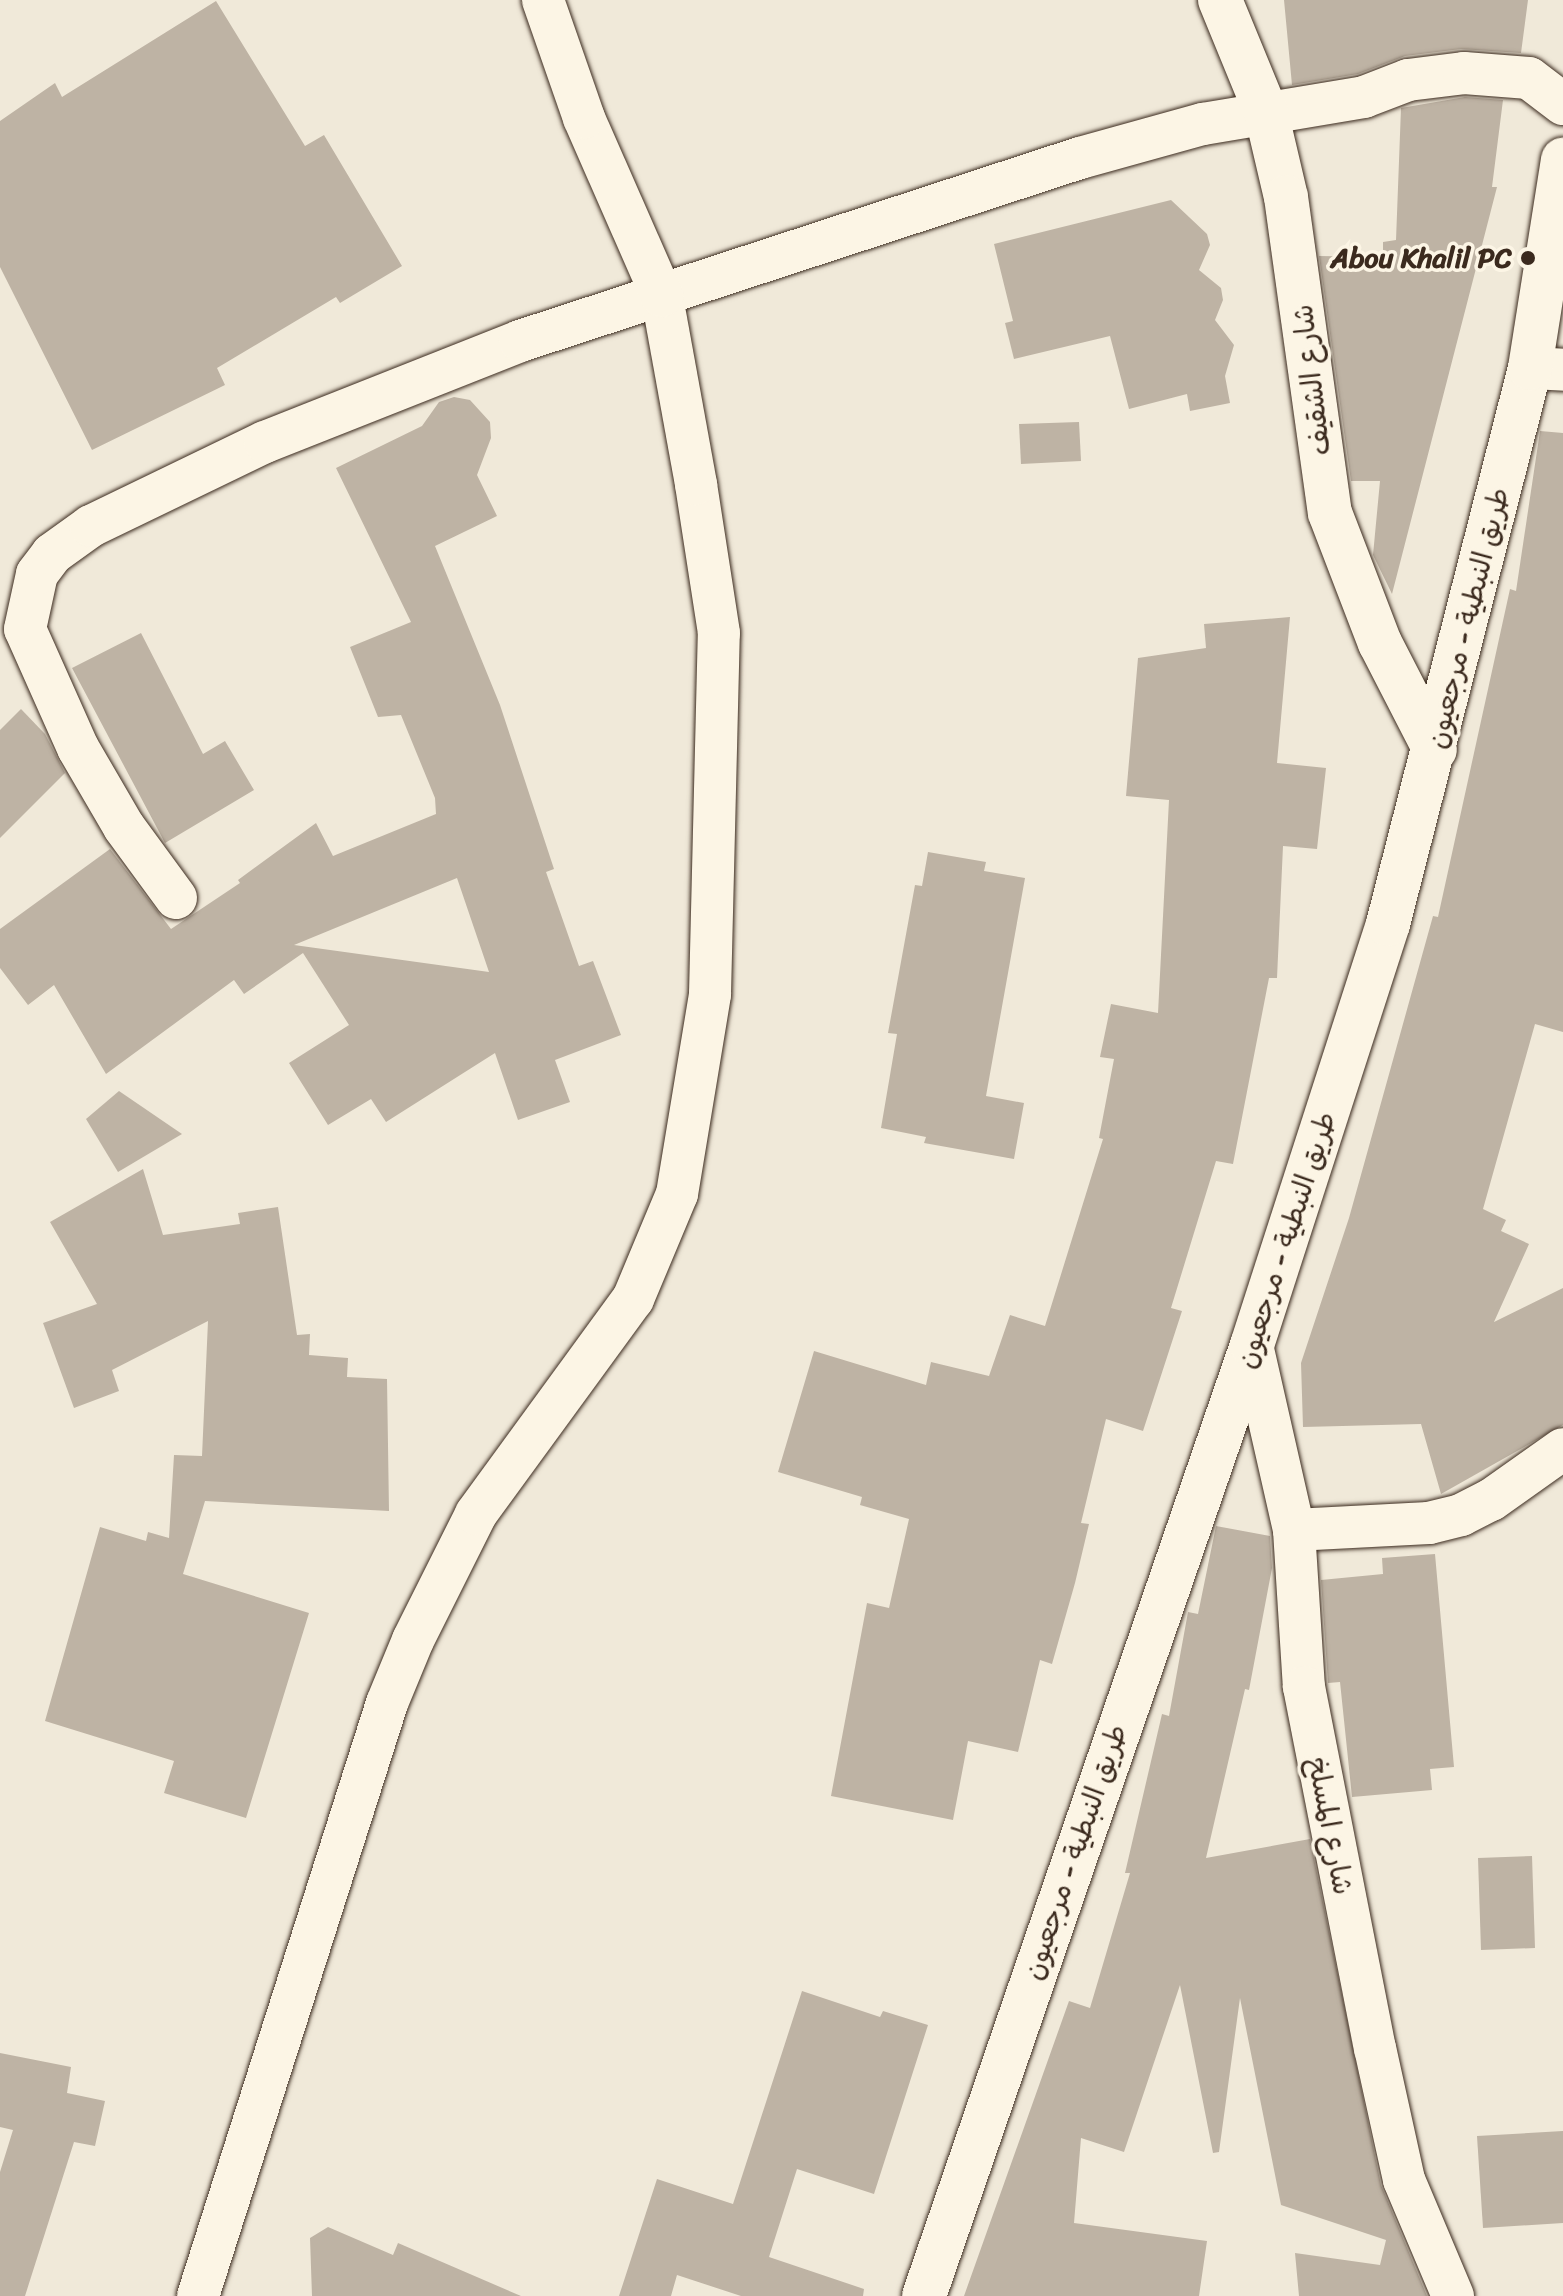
<!DOCTYPE html>
<meta charset="utf-8">
<style>
body{margin:0}
#map{position:relative;width:1563px;height:2296px;overflow:hidden;background:#f0e9d9;font-family:Sriracha,"Playpen Sans Arabic",sans-serif}
div>[style]{position:absolute}
[style*='--x']{left:calc(var(--x)*1px);top:calc(var(--y)*1px);width:calc(var(--w)*1px);rotate:calc(var(--a)*1deg)}
.building>*{inset:0;background:#beb3a4}
.roads{filter:drop-shadow(0 0 2px #3b2a1e) drop-shadow(0 0 2px #3b2a1e)}
.street>*{height:42px;margin:-21px;padding:0 21px;transform-origin:21px;border-radius:21px;background:#fcf5e5}
.secondary>*{height:44px;margin:-22px;padding:0 22px;transform-origin:22px;border-radius:22px;background:#fcf5e5}
.dots>*{width:22px;height:22px;translate:-50% -50%;box-sizing:border-box;border:4px solid #fcf5e5;border-radius:50%}
span{translate:-50% -50%;white-space:nowrap;text-align:center;line-height:1.15;-webkit-text-stroke:7px #fcf5e5;paint-order:stroke}
.poi-label{font-size:28px;color:#3b2a1e;font-weight:700}
.right{translate:-100% -50%;text-align:right}
.street-label{font-size:28px;color:#3b2a1e}
</style>
<div id="map">
<div class="building">
<div style="clip-path:polygon(1284px 0,1528px 0,1521px 53px,1461px 49px,1405px 56px,1358px 74px,1292px 85px)"></div>
<div style="clip-path:polygon(216px 1px,305px 146px,324px 135px,402px 266px,340px 303px,336px 297px,217px 368px,225px 385px,92px 450px,0 267px,0 121px,55px 83px,62px 97px)"></div>
<div style="clip-path:polygon(1465px 97px,1503px 100px,1492px 187px,1497px 187px,1392px 594px,1373px 555px,1380px 481px,1351px 481px,1319px 256px,1383px 257px,1383px 242px,1396px 240px,1401px 108px)"></div>
<div style="clip-path:polygon(1171px 200px,1207px 234px,1210px 245px,1199px 270px,1221px 288px,1223px 300px,1215px 320px,1234px 345px,1225px 376px,1230px 403px,1190px 411px,1187px 394px,1129px 409px,1110px 336px,1014px 359px,1005px 323px,1013px 321px,994px 244px)"></div>
<div style="clip-path:polygon(evenodd,454px 397px,470px 400px,490px 422px,491px 438px,477px 475px,497px 516px,435px 546px,500px 705px,554px 869px,546px 872px,579px 966px,593px 961px,621px 1035px,555px 1060px,570px 1102px,518px 1120px,495px 1053px,386px 1122px,371px 1099px,328px 1125px,289px 1063px,349px 1025px,303px 953px,244px 994px,234px 980px,106px 1074px,54px 985px,28px 1005px,0 968px,0 929px,110px 849px,171px 929px,240px 883px,238px 880px,316px 823px,333px 856px,436px 814px,435px 798px,401px 715px,378px 717px,350px 647px,411px 622px,336px 468px,422px 426px,439px 402px,454px 397px,457px 878px,489px 972px,294px 945px,457px 878px)"></div>
<div style="clip-path:polygon(1079px 422px,1081px 461px,1021px 464px,1019px 424px)"></div>
<div style="clip-path:polygon(1540px 431px,1563px 433px,1563px 1032px,1535px 1024px,1483px 1209px,1506px 1220px,1501px 1231px,1529px 1244px,1494px 1322px,1563px 1288px,1563px 1425px,1441px 1494px,1421px 1424px,1303px 1427px,1301px 1363px,1349px 1218px,1433px 916px,1438px 917px,1510px 589px,1516px 591px)"></div>
<div style="clip-path:polygon(1290px 617px,1277px 763px,1326px 768px,1317px 849px,1283px 846px,1277px 978px,1269px 978px,1233px 1164px,1216px 1161px,1171px 1308px,1182px 1311px,1143px 1431px,1106px 1419px,1081px 1523px,1089px 1524px,1075px 1583px,1052px 1664px,1040px 1660px,1018px 1752px,968px 1741px,953px 1820px,831px 1796px,867px 1603px,889px 1608px,909px 1519px,860px 1505px,862px 1497px,778px 1472px,814px 1351px,926px 1385px,931px 1362px,989px 1376px,1010px 1315px,1045px 1326px,1103px 1139px,1099px 1138px,1114px 1059px,1100px 1057px,1111px 1004px,1158px 1013px,1169px 800px,1126px 796px,1138px 658px,1206px 648px,1204px 624px)"></div>
<div style="clip-path:polygon(141px 633px,203px 754px,225px 741px,254px 790px,165px 843px,72px 668px)"></div>
<div style="clip-path:polygon(21px 709px,45px 734px,65px 773px,0 838px,0 730px)"></div>
<div style="clip-path:polygon(928px 852px,986px 862px,984px 871px,1025px 878px,986px 1096px,1024px 1103px,1014px 1159px,924px 1143px,926px 1137px,881px 1128px,897px 1034px,888px 1033px,915px 885px,922px 886px)"></div>
<div style="clip-path:polygon(119px 1091px,182px 1134px,118px 1172px,86px 1119px)"></div>
<div style="clip-path:polygon(143px 1169px,163px 1235px,240px 1224px,238px 1213px,278px 1207px,297px 1335px,310px 1334px,309px 1355px,348px 1358px,347px 1377px,387px 1379px,389px 1511px,205px 1501px,183px 1574px,309px 1613px,246px 1818px,164px 1793px,174px 1761px,45px 1721px,100px 1527px,146px 1541px,148px 1532px,169px 1538px,174px 1455px,202px 1456px,208px 1321px,112px 1370px,119px 1391px,74px 1408px,43px 1323px,97px 1304px,50px 1222px)"></div>
<div style="clip-path:polygon(1216px 1526px,1270px 1536px,1272px 1568px,1249px 1690px,1245px 1689px,1206px 1858px,1310px 1839px,1381px 2185px,1427px 2296px,1299px 2296px,1295px 2253px,1380px 2265px,1386px 2240px,1281px 2205px,1240px 1998px,1219px 2152px,1213px 2153px,1180px 1985px,1124px 2152px,1081px 2138px,1074px 2223px,1207px 2241px,1199px 2296px,964px 2296px,1069px 2001px,1090px 2008px,1130px 1873px,1125px 1873px,1162px 1714px,1169px 1716px,1188px 1612px,1198px 1614px)"></div>
<div style="clip-path:polygon(1435px 1554px,1454px 1767px,1430px 1769px,1432px 1790px,1352px 1797px,1340px 1682px,1328px 1683px,1321px 1580px,1383px 1574px,1382px 1558px)"></div>
<div style="clip-path:polygon(1532px 1856px,1535px 1948px,1481px 1950px,1478px 1858px)"></div>
<div style="clip-path:polygon(802px 1991px,880px 2017px,883px 2011px,928px 2025px,874px 2194px,797px 2169px,769px 2257px,864px 2289px,863px 2296px,741px 2296px,677px 2275px,671px 2296px,619px 2296px,657px 2179px,733px 2204px)"></div>
<div style="clip-path:polygon(0 2053px,71px 2067px,67px 2093px,105px 2101px,95px 2146px,74px 2142px,25px 2296px,0 2296px,0 2172px,13px 2130px,0 2127px)"></div>
<div style="clip-path:polygon(1563px 2131px,1563px 2223px,1483px 2228px,1477px 2136px)"></div>
<div style="clip-path:polygon(328px 2227px,393px 2255px,398px 2243px,521px 2296px,312px 2296px,310px 2238px)"></div>
</div>
<div class="roads">
<div class="street">
<div style="--x:1530;--y:368;--w:33;--a:3"></div>
<div style="--x:176;--y:898;--w:88;--a:-126.2"></div>
<div style="--x:124;--y:827;--w:91;--a:-120.2"></div>
<div style="--x:78;--y:748;--w:130;--a:-114"></div>
<div style="--x:25;--y:629;--w:56;--a:-77.7"></div>
<div style="--x:37;--y:574;--w:25;--a:-53"></div>
<div style="--x:52;--y:554;--w:48;--a:-35.7"></div>
<div style="--x:91;--y:526;--w:193;--a:-25.8"></div>
<div style="--x:265;--y:442;--w:274;--a:-21.6"></div>
<div style="--x:520;--y:341;--w:589;--a:-18.1"></div>
<div style="--x:1080;--y:158;--w:128;--a:-15.5"></div>
<div style="--x:1203;--y:124;--w:163;--a:-9.5"></div>
<div style="--x:1364;--y:97;--w:47;--a:-21.1"></div>
<div style="--x:1408;--y:80;--w:56;--a:-7.1"></div>
<div style="--x:1464;--y:73;--w:65;--a:4.4"></div>
<div style="--x:1529;--y:78;--w:43;--a:37.4"></div>
<div style="--x:1252;--y:1345;--w:190;--a:77.2"></div>
<div style="--x:1294;--y:1530;--w:157;--a:86.4"></div>
<div style="--x:1304;--y:1687;--w:368;--a:78.9"></div>
<div style="--x:1375;--y:2048;--w:135;--a:77.6"></div>
<div style="--x:1404;--y:2180;--w:126;--a:67.1"></div>
<div style="--x:1294;--y:1530;--w:135;--a:-3"></div>
<div style="--x:1429;--y:1523;--w:33;--a:-14"></div>
<div style="--x:1461;--y:1515;--w:34;--a:-27"></div>
<div style="--x:1491;--y:1500;--w:88;--a:-35.3"></div>
<div style="--x:198;--y:2296;--w:622;--a:-72.32"></div>
<div style="--x:387;--y:1703;--w:68;--a:-67.6"></div>
<div style="--x:413;--y:1640;--w:141;--a:-63.4"></div>
<div style="--x:476;--y:1514;--w:266;--a:-53.9"></div>
<div style="--x:633;--y:1299;--w:114;--a:-67.3"></div>
<div style="--x:677;--y:1194;--w:203;--a:-80.6"></div>
<div style="--x:710;--y:994;--w:361;--a:-88.6"></div>
<div style="--x:719;--y:633;--w:151;--a:-98.8"></div>
<div style="--x:696;--y:484;--w:191;--a:-100.3"></div>
<div style="--x:662;--y:296;--w:194;--a:-113.7"></div>
<div style="--x:584;--y:118;--w:125;--a:-109.2"></div>
</div>
<div class="secondary">
<div style="--x:1220;--y:0;--w:121;--a:67.7"></div>
<div style="--x:1266;--y:112;--w:87;--a:76.8"></div>
<div style="--x:1286;--y:197;--w:319;--a:82.1"></div>
<div style="--x:1330;--y:513;--w:139;--a:69"></div>
<div style="--x:1380;--y:643;--w:120;--a:62.8"></div>
<div style="--x:924;--y:2296;--w:1006;--a:-70.97"></div>
<div style="--x:1252;--y:1345;--w:442;--a:-72.1"></div>
<div style="--x:1388;--y:924;--w:574;--a:-75.67"></div>
<div style="--x:1530;--y:368;--w:211;--a:-81"></div>
</div>
</div>
<div class="dots">
<div style="left:1528px;top:258px;background:#3b2a1e"></div>
</div>
<div class="poi-label">
<span class="right" style="left:1512px;top:258px">Abou Khalil PC</span>
</div>
<div class="street-label">
<span style="left:1312px;top:380px;rotate:-97deg">شارع الشقيف</span>
<span style="left:1468px;top:618px;rotate:-76deg">طريق النبطية - مرجعيون</span>
<span style="left:1286px;top:1240px;rotate:-72deg">طريق النبطية - مرجعيون</span>
<span style="left:1330px;top:1826px;rotate:79deg">شارع المسلخ</span>
<span style="left:1075px;top:1852px;rotate:-71deg">طريق النبطية - مرجعيون</span>
</div>
</div>
